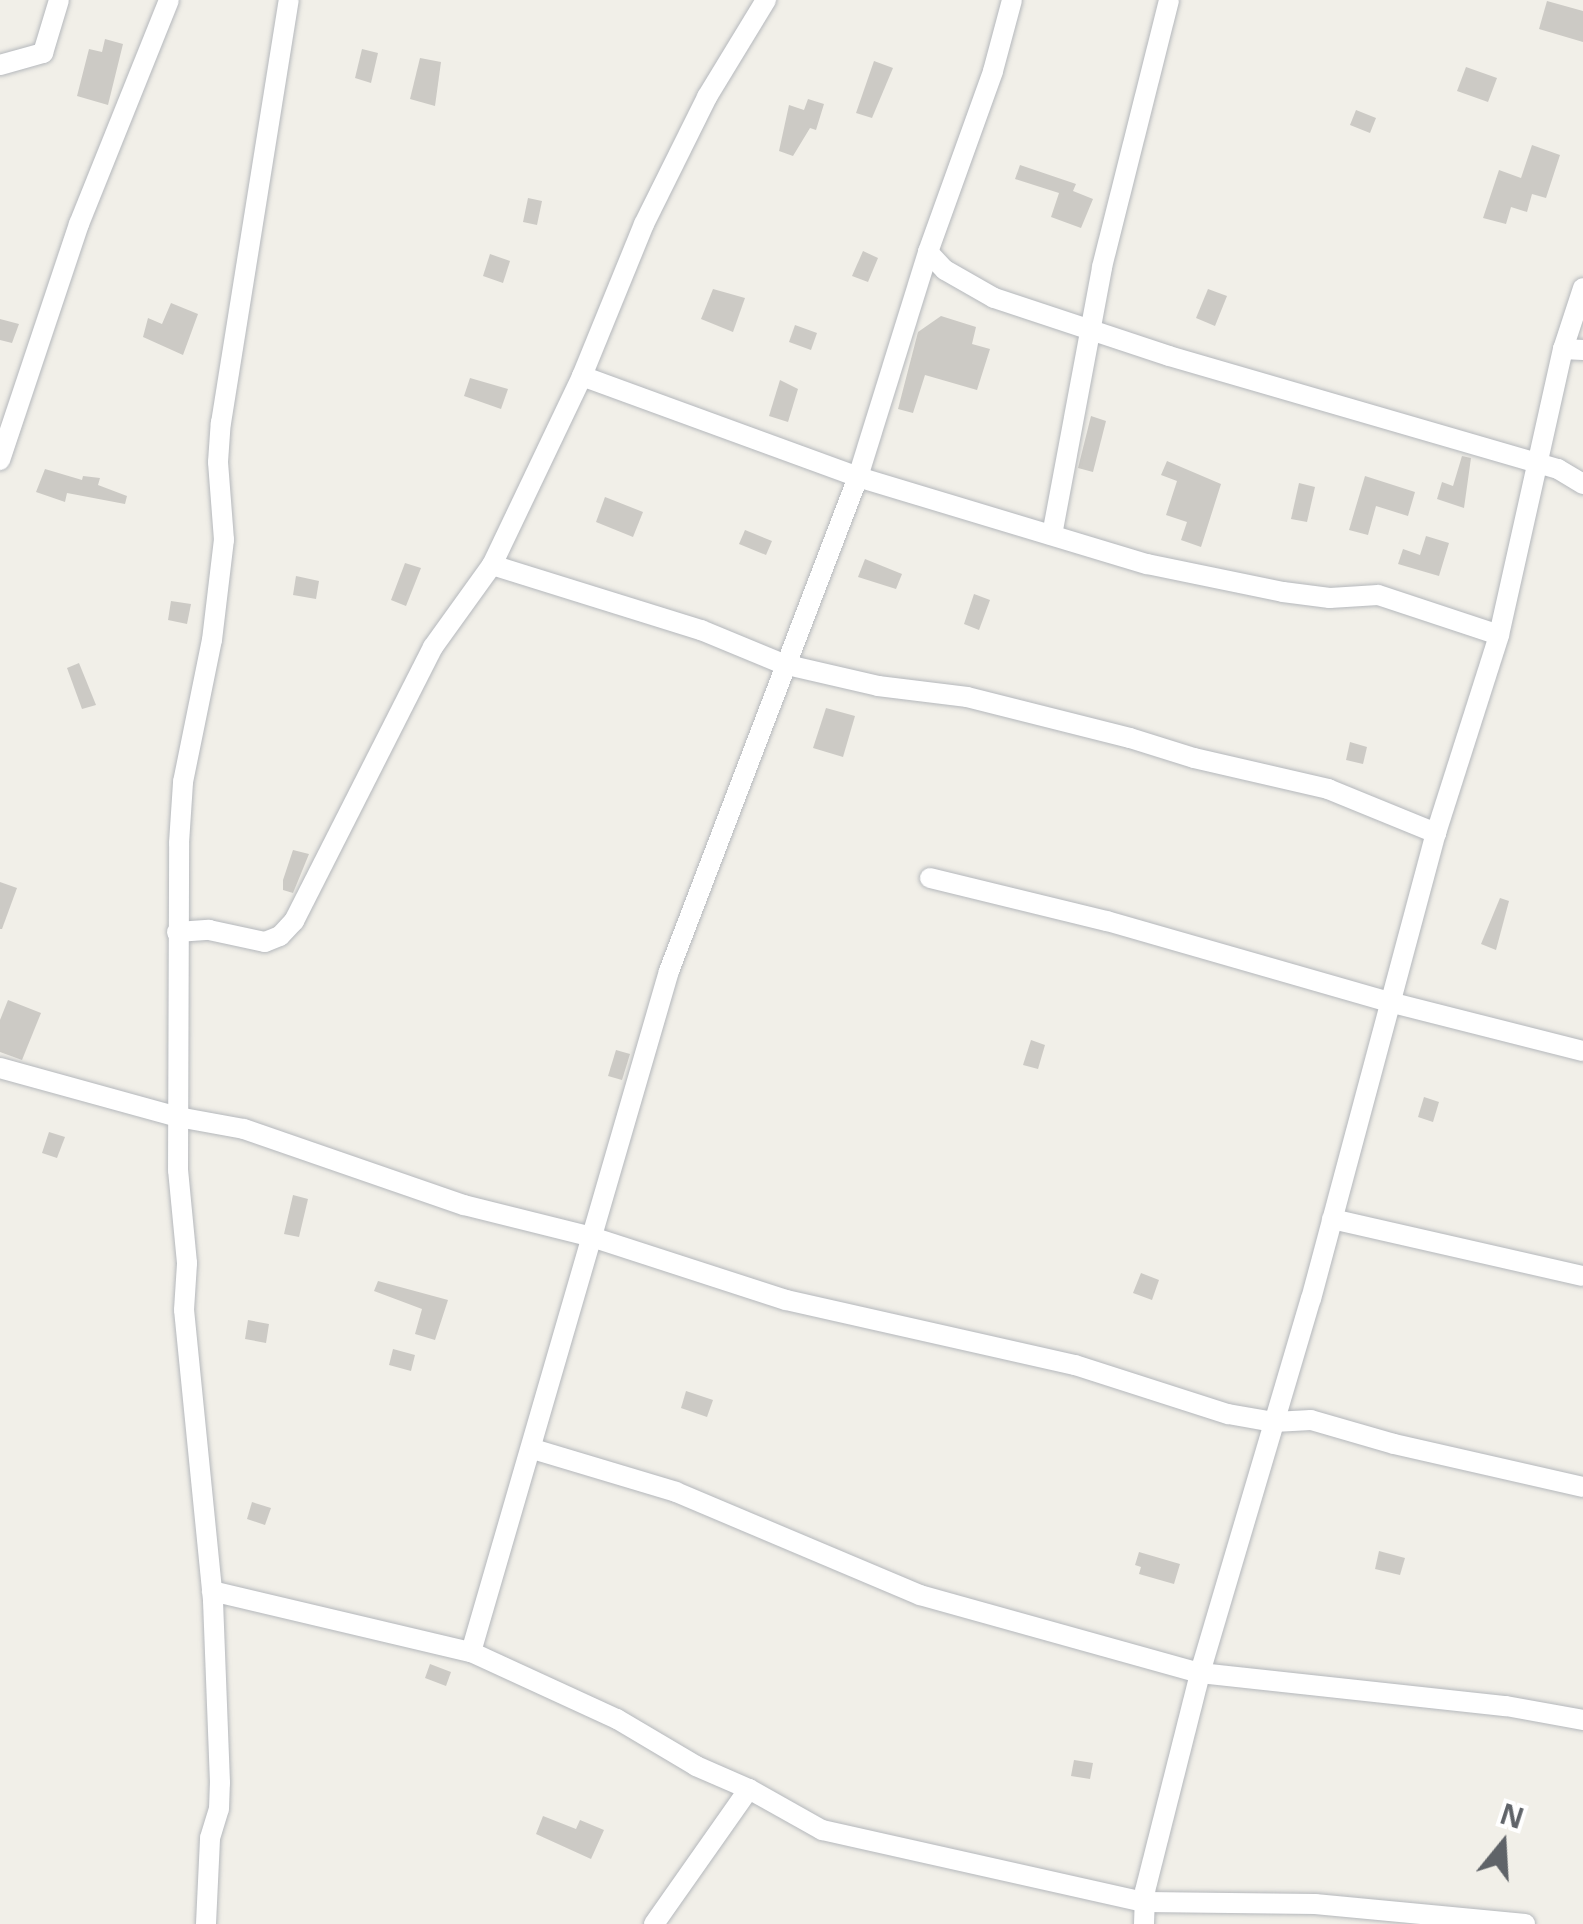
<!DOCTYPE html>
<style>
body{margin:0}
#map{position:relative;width:1583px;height:1924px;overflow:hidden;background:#f1efe8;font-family:"Open Sans",sans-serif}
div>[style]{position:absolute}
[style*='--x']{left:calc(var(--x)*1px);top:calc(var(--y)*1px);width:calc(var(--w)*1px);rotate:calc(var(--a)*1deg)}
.building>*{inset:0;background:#cccac5}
.roads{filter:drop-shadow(0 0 2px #b5b8bc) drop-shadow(0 0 2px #b5b8bc)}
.minor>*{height:20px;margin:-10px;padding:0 10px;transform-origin:10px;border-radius:10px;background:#fff}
span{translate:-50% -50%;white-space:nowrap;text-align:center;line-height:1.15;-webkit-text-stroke:8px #fff;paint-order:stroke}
.north{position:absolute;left:1453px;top:1794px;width:100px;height:100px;-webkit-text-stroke:8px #fff;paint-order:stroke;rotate:18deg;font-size:28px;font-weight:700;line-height:40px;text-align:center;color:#5f6368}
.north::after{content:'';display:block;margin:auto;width:35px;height:45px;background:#5f6368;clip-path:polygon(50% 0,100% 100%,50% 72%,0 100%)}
</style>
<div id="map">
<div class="building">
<div style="clip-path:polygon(1547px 1px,1583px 11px,1583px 42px,1539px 29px)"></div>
<div style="clip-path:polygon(105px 39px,123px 44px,108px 105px,77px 96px,89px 49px,102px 52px)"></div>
<div style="clip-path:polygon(362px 49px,378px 53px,371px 83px,355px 78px)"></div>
<div style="clip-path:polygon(420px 58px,441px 62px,435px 106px,410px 99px)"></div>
<div style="clip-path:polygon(874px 61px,893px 68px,872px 118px,856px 113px)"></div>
<div style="clip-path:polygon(1466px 67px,1497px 78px,1488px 102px,1457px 91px)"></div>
<div style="clip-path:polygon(808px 99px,824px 104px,816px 130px,810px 128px,793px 156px,779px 151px,789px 105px,804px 110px)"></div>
<div style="clip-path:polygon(1356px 110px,1376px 118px,1370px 133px,1350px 125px)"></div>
<div style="clip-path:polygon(1532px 145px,1560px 155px,1546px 198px,1532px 194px,1527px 212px,1511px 207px,1506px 224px,1483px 218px,1499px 170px,1521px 178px)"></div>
<div style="clip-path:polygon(1020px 165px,1076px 184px,1073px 191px,1093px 199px,1081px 228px,1051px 217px,1059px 193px,1015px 179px)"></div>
<div style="clip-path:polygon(528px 198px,542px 201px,537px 225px,523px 222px)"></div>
<div style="clip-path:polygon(863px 251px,878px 258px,868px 282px,852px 276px)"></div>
<div style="clip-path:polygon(490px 254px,510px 261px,503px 283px,483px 276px)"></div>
<div style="clip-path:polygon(713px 289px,745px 298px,733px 332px,701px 319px)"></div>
<div style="clip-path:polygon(1208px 289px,1227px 296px,1215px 326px,1196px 318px)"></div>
<div style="clip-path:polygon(171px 303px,198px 314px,183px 355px,143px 337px,148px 318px,162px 324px)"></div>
<div style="clip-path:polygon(941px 316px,976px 327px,972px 344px,990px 349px,977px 390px,925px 375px,913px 413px,898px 409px,918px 332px)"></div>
<div style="clip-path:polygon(0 319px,19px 324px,12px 343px,0 340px)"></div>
<div style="clip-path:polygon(795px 325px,817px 333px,811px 350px,789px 342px)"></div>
<div style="clip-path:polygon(470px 378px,508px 389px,501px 409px,464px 396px)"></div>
<div style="clip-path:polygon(780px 380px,798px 389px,788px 422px,769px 416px)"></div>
<div style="clip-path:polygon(1091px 416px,1106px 421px,1093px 472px,1078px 468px)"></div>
<div style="clip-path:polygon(1462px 456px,1471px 458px,1464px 508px,1437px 499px,1442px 482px,1453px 486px)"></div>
<div style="clip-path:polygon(1167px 461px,1221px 484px,1201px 547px,1181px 540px,1187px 522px,1166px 515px,1177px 481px,1161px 475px)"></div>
<div style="clip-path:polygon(45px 469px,82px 480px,83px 476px,100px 478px,98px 485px,127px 496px,125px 504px,67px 493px,65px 502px,36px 492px)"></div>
<div style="clip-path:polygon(1365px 476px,1415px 492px,1408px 516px,1376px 506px,1368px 535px,1349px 530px)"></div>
<div style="clip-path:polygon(1299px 483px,1315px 487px,1307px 522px,1291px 519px)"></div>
<div style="clip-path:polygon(605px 497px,643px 512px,633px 537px,596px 522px)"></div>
<div style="clip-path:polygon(745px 530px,772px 541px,766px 555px,739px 544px)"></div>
<div style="clip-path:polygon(1426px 536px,1449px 543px,1439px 576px,1398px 564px,1403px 549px,1420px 555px)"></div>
<div style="clip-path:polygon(865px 559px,902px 574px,896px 589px,858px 577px)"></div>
<div style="clip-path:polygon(405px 563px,421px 568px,406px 606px,391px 600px)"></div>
<div style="clip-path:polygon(296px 576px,319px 581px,316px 599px,293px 595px)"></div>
<div style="clip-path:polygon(974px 594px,990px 600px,979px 630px,964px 624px)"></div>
<div style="clip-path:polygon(171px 601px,191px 604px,187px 624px,168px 620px)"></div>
<div style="clip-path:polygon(79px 663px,96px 705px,82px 709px,67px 668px)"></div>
<div style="clip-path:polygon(826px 708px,855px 716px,843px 757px,813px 748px)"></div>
<div style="clip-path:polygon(1350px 742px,1367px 747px,1363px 764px,1346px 760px)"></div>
<div style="clip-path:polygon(293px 850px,309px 854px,293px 893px,283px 890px,283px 880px)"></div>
<div style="clip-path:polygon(0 882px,17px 888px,2px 929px,0 929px)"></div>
<div style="clip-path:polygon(1500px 898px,1509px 901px,1496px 950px,1481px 944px)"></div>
<div style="clip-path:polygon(8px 1000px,41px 1013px,22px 1060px,0 1052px,0 1020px)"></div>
<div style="clip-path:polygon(1031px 1040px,1045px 1045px,1038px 1069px,1023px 1065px)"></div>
<div style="clip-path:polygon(616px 1050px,630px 1054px,622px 1080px,608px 1076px)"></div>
<div style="clip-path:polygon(1424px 1097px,1439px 1102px,1433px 1122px,1418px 1117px)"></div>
<div style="clip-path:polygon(49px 1132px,65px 1137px,57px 1158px,42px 1153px)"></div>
<div style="clip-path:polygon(293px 1195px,308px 1199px,299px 1237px,284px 1234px)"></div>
<div style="clip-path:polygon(1141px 1273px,1159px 1280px,1152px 1300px,1133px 1293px)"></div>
<div style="clip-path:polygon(378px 1281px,448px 1300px,435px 1340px,415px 1334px,422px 1309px,374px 1291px)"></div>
<div style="clip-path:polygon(248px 1320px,269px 1324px,266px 1343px,245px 1339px)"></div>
<div style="clip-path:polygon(393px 1349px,415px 1355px,411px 1371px,389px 1365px)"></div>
<div style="clip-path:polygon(686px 1391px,713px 1400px,707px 1417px,681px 1408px)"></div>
<div style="clip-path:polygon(252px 1502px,271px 1508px,265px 1525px,247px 1519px)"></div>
<div style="clip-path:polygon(1379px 1551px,1405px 1558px,1400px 1575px,1375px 1569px)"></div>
<div style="clip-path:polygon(1139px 1552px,1180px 1564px,1174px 1584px,1139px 1574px,1141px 1567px,1135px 1565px)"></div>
<div style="clip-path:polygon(430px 1664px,451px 1672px,446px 1686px,425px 1678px)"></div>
<div style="clip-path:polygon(1074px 1760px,1093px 1763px,1090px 1779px,1071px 1776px)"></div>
<div style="clip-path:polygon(543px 1816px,576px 1829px,580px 1820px,604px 1830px,591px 1859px,536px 1834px)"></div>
</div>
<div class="roads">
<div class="minor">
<div style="--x:0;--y:65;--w:45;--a:-15.6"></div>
<div style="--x:43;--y:53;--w:55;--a:-73.2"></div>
<div style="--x:928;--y:252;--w:25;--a:47"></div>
<div style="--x:945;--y:270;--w:56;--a:29.7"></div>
<div style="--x:994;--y:298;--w:184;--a:18.3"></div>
<div style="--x:1169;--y:356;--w:405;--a:16.2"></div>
<div style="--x:1558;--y:469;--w:29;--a:31"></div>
<div style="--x:1563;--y:349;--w:20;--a:3"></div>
<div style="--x:582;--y:376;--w:294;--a:20.1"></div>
<div style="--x:858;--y:477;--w:302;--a:16.8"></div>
<div style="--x:1147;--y:564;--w:139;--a:11.6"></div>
<div style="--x:1283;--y:592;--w:47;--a:7.3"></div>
<div style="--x:1330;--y:598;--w:48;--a:-3.6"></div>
<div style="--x:1378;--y:595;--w:127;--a:18.3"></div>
<div style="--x:0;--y:460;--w:249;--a:-71.5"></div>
<div style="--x:79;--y:224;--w:241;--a:-68.1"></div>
<div style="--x:1052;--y:535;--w:273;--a:-79.4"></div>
<div style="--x:1102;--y:267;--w:275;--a:-75.9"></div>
<div style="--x:492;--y:565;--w:219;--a:17.3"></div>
<div style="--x:701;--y:630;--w:89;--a:22.5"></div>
<div style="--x:783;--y:664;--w:98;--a:13"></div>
<div style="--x:878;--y:686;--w:90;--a:7"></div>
<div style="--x:967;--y:697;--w:168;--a:14.1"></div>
<div style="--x:1130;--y:738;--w:67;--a:17.4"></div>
<div style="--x:1194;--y:758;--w:138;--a:13"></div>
<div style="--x:1328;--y:789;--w:117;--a:22.2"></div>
<div style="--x:930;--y:878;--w:182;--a:13.7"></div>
<div style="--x:1107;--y:921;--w:293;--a:16"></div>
<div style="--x:1389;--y:1002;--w:200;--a:14.2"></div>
<div style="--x:177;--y:932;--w:32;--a:-4"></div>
<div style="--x:209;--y:930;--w:57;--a:12.1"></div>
<div style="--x:265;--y:942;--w:16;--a:-22"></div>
<div style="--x:280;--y:936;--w:21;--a:-47"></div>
<div style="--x:294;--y:921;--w:307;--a:-63.1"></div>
<div style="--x:433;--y:647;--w:101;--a:-54.3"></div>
<div style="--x:492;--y:565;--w:209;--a:-64.5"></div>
<div style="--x:582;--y:376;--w:164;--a:-67.8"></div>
<div style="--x:644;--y:224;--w:142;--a:-63.6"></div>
<div style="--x:707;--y:97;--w:114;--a:-58.7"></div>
<div style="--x:0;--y:1068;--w:185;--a:15.4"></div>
<div style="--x:178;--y:1117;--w:67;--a:10.3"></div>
<div style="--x:244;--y:1129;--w:233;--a:19.1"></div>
<div style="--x:464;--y:1205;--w:132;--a:14"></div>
<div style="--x:592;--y:1237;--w:204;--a:18"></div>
<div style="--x:786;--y:1300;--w:296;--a:12.7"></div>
<div style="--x:1075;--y:1365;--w:161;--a:17.8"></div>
<div style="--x:1228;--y:1414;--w:47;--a:9.9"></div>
<div style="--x:1274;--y:1422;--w:37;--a:-3"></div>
<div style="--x:1311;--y:1420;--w:86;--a:16.1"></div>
<div style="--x:1394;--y:1444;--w:194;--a:12.8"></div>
<div style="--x:1332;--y:1219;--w:257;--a:12.8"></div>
<div style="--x:533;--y:1449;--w:149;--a:16.7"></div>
<div style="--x:676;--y:1492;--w:265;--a:22.9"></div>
<div style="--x:920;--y:1595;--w:291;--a:15.6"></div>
<div style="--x:1200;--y:1673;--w:308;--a:6.2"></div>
<div style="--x:1506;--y:1706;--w:78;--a:10.3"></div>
<div style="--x:212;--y:1591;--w:266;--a:13.3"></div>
<div style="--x:471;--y:1652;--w:161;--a:24.7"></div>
<div style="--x:617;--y:1719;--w:92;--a:30.7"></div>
<div style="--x:696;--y:1766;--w:58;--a:23.5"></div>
<div style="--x:749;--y:1789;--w:84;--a:29.3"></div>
<div style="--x:822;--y:1830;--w:331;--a:12.6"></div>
<div style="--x:1145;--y:1902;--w:170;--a:0.7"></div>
<div style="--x:1315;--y:1904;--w:211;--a:5.4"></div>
<div style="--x:471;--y:1652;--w:709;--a:-73.79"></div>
<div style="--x:669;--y:971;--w:529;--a:-69.06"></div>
<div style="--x:858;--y:477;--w:236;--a:-72.7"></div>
<div style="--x:928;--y:252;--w:192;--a:-70.2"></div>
<div style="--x:993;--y:71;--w:73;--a:-75"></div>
<div style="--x:206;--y:1924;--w:86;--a:-87.3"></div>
<div style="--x:210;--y:1838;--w:30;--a:-73"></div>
<div style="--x:219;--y:1809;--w:26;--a:-88"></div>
<div style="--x:220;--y:1783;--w:183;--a:-92.2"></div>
<div style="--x:213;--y:1600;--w:291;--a:-95.7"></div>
<div style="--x:184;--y:1310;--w:47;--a:-86.3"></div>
<div style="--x:187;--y:1263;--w:93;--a:-95.5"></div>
<div style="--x:178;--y:1170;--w:327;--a:-89.8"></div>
<div style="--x:179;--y:843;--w:61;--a:-86.2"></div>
<div style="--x:183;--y:782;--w:145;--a:-78.5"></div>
<div style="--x:212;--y:640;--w:101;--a:-83.2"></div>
<div style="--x:224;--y:540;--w:78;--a:-94.4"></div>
<div style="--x:218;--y:462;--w:39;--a:-86"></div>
<div style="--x:221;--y:423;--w:428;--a:-80.9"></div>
<div style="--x:654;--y:1924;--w:165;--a:-54.9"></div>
<div style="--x:1144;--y:1924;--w:33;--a:-88"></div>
<div style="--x:1145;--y:1891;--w:232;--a:-75.8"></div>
<div style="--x:1202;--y:1666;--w:383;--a:-73.5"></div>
<div style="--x:1311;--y:1299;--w:482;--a:-75"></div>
<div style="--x:1436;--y:833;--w:208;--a:-72.3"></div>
<div style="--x:1499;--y:635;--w:293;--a:-77.4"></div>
<div style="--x:1563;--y:349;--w:64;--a:-71.8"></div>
</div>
</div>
<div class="north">N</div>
</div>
